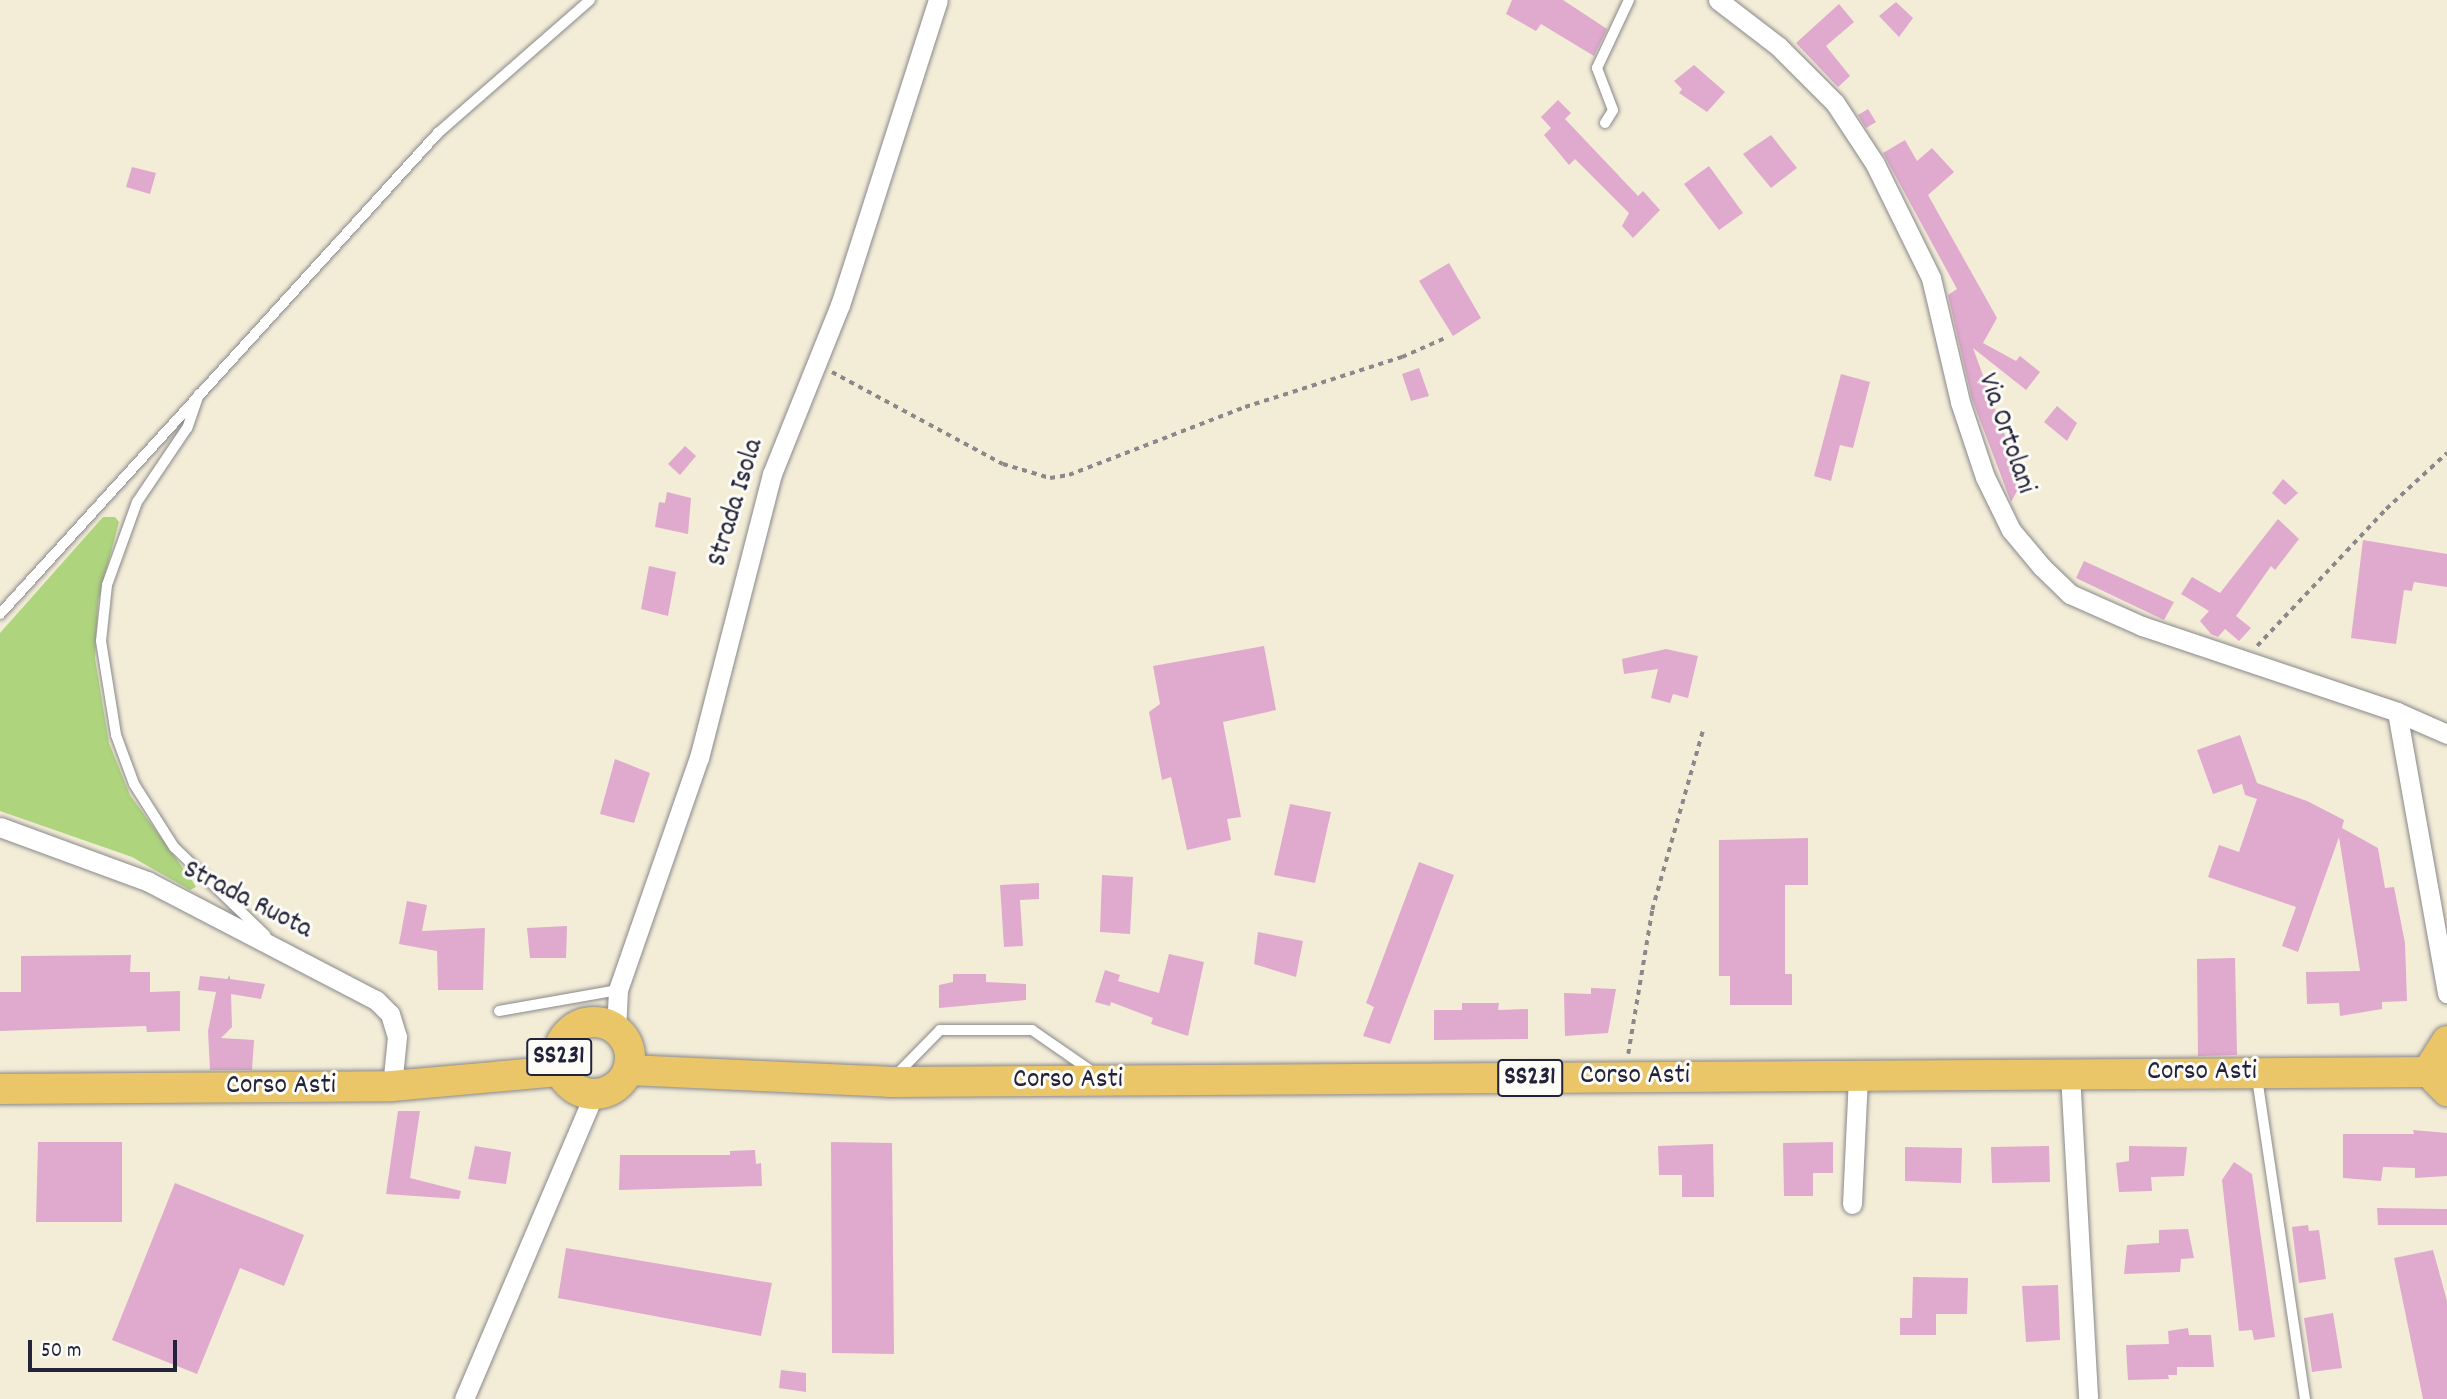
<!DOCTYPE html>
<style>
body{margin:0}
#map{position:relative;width:2447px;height:1399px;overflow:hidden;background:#f3edd8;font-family:Dekko,sans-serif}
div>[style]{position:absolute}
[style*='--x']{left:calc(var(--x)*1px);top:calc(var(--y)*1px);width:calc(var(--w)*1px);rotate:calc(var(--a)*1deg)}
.green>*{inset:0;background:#aed47e}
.building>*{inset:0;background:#e0a9ce}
.path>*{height:3.5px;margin-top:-1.75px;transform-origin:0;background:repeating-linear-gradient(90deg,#8a888a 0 5px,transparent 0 10px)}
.roads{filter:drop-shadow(0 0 2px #8a888a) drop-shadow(0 0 2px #8a888a)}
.lane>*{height:10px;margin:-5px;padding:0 5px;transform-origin:5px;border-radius:5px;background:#fff}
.street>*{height:19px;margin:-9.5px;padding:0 9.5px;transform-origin:9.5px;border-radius:9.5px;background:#fff}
.primary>*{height:30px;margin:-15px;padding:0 15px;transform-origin:15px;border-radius:15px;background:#eac669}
.primary>.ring{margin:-15px;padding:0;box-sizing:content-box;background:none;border:30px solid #eac669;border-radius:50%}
span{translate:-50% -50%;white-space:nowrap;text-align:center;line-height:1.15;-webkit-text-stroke:6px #fdfcf7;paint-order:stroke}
.shield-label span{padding:2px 5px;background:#fdfcf7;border:2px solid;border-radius:5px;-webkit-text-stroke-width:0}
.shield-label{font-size:26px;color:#22223b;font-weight:700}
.street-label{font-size:28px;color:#22223b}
.scale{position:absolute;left:28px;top:1340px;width:149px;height:32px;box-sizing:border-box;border:4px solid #22223b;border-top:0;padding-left:9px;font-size:21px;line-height:24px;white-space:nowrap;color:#22223b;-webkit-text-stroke:5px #fdfcf7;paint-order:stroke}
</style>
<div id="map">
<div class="green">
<div style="clip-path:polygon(103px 517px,115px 517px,119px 522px,98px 602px,95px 658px,109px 743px,130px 795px,193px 882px,196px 887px,190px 890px,132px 857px,0 811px,0 633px)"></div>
</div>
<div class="building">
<div style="clip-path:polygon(1512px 0,1563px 0,1607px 29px,1594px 56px,1541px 24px,1536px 31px,1506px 14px)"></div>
<div style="clip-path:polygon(1896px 2px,1913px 18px,1899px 37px,1879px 16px)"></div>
<div style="clip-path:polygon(1839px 4px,1854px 22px,1826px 46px,1850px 76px,1838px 87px,1796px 43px)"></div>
<div style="clip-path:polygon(1694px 65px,1725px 92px,1707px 112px,1679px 93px,1682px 89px,1674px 81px)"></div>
<div style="clip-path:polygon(1558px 100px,1571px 113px,1565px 119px,1638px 196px,1643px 191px,1660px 210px,1633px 238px,1622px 226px,1629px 213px,1575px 159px,1569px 165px,1544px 135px,1551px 128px,1541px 117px)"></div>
<div style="clip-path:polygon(1868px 109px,1876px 122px,1866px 128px,1858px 115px)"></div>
<div style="clip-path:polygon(1771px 135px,1797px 168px,1771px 188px,1743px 154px)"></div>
<div style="clip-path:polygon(1905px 140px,1917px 161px,1932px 148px,1954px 172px,1928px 195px,1997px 318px,1983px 343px,2016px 361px,2020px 356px,2040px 372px,2026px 390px,1973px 348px,2022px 482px,2011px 502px,1972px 399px,1948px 295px,1957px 289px,1883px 153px)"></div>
<div style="clip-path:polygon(1709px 166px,1743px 213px,1719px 230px,1684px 184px)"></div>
<div style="clip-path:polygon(132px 167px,156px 173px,150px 194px,126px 187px)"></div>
<div style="clip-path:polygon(1449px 263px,1481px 318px,1453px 336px,1419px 281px)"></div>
<div style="clip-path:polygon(1419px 368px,1429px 396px,1411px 401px,1402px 374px)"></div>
<div style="clip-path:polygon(1841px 374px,1870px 382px,1853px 448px,1840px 445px,1831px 481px,1814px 476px)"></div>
<div style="clip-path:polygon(2057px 406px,2077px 423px,2067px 441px,2044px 422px)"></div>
<div style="clip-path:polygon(685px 446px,696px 456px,680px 475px,668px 464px)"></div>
<div style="clip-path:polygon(2283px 479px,2298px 493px,2285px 505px,2272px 493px)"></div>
<div style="clip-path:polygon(667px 492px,691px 498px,688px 534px,655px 527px,659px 502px,665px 503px)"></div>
<div style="clip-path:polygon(2278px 519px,2299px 539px,2275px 570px,2271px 566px,2236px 616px,2251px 628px,2239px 641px,2225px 629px,2218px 637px,2211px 634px,2200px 621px,2209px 611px,2181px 594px,2192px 577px,2220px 593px)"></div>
<div style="clip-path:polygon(2363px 540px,2447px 554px,2447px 587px,2414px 582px,2412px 591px,2404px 590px,2396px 644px,2351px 638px)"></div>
<div style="clip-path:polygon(2084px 561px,2174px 602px,2164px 620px,2076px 578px)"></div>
<div style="clip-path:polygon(649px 566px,676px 572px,668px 616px,641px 609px)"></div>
<div style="clip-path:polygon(1264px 646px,1276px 710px,1223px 722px,1241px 817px,1227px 819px,1231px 840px,1187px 850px,1171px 777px,1162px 780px,1149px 712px,1160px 704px,1153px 666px)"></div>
<div style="clip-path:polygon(1666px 649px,1698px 656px,1688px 698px,1673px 694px,1670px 703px,1651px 698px,1658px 669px,1624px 674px,1622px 659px)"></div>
<div style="clip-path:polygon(2240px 735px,2257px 783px,2307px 801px,2344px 820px,2342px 828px,2378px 848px,2385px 888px,2394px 887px,2405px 943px,2407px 1001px,2382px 1002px,2382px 1009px,2340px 1016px,2339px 1003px,2307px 1004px,2306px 972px,2360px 971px,2339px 837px,2298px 952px,2282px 946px,2296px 907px,2208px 877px,2219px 845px,2239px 852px,2257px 799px,2245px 795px,2242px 784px,2213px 794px,2197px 750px)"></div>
<div style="clip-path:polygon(615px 759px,650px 773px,634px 823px,600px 814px)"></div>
<div style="clip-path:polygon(1290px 804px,1331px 812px,1315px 883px,1274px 875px)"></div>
<div style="clip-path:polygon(1808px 838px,1808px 885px,1785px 885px,1785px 974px,1792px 974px,1792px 1005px,1730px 1005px,1730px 976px,1719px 976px,1719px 840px)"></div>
<div style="clip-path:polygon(1419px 862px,1454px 875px,1390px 1044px,1363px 1036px,1374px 1007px,1366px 1003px)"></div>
<div style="clip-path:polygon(1102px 875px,1133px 877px,1130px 934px,1100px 932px)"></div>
<div style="clip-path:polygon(1039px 883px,1039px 899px,1020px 900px,1023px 946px,1004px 947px,1000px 885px)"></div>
<div style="clip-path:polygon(407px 901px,427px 905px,422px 931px,485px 928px,483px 990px,438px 990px,437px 951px,399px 944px)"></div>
<div style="clip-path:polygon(567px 926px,566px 958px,530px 958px,527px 928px)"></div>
<div style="clip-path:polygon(1258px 932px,1303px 941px,1296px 977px,1254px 964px)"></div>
<div style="clip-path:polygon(1169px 954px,1204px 962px,1188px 1036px,1151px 1024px,1153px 1018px,1111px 1002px,1110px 1006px,1095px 1002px,1105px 970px,1120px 975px,1118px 981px,1159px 993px)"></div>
<div style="clip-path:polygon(131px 955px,130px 972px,150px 972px,150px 992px,180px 991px,180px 1031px,147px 1032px,146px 1026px,0 1031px,0 992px,21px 992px,21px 956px)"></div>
<div style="clip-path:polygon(2235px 958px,2237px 1055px,2198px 1056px,2197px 959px)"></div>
<div style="clip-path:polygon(953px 974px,986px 974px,986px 982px,1026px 984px,1026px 1000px,939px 1008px,939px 985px,953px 982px)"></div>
<div style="clip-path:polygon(230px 975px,230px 979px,265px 984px,261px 999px,231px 994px,232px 1027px,221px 1038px,254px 1040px,252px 1070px,210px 1070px,208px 1031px,216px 992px,198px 990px,200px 976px,227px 979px)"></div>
<div style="clip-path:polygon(1591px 988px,1616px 989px,1608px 1033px,1565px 1036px,1564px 993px,1591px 994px)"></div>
<div style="clip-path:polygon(1462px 1003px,1499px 1003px,1498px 1010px,1528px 1009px,1528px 1039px,1434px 1040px,1434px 1010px,1462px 1010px)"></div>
<div style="clip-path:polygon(398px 1111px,420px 1111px,410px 1178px,461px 1191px,459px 1199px,386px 1194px)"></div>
<div style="clip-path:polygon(2413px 1130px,2447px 1133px,2447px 1176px,2415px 1178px,2415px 1168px,2383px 1167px,2381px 1181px,2343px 1178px,2343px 1134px,2414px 1134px)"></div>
<div style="clip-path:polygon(38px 1142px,122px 1142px,122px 1222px,36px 1222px)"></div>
<div style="clip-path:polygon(831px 1142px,892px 1143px,894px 1354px,832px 1353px)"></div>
<div style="clip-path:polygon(1833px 1142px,1833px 1173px,1813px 1173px,1813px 1196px,1784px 1196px,1783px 1143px)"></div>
<div style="clip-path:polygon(1713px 1144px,1714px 1197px,1682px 1197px,1682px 1175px,1659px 1175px,1658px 1146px)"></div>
<div style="clip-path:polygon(475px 1146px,511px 1152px,506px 1184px,468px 1179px)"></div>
<div style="clip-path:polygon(2049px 1146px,2050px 1182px,1992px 1183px,1991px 1147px)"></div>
<div style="clip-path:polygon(2129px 1146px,2187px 1147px,2184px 1176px,2151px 1177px,2152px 1191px,2119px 1192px,2116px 1163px,2129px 1161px)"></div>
<div style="clip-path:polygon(1905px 1147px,1962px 1148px,1961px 1183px,1905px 1181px)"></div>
<div style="clip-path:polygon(755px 1150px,756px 1164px,761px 1163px,762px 1186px,619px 1190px,620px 1155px,730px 1155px,730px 1151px)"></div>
<div style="clip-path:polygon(2234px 1162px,2252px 1174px,2275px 1337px,2254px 1340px,2252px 1330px,2239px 1331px,2222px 1180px)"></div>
<div style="clip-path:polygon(175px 1183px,304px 1235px,284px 1286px,240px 1268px,197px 1374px,112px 1340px)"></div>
<div style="clip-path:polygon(2377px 1208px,2447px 1209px,2447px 1225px,2378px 1225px)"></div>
<div style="clip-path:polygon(2308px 1225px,2309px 1231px,2319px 1230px,2326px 1279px,2299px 1283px,2292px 1227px)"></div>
<div style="clip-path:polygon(2188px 1229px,2194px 1258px,2181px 1259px,2180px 1272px,2124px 1274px,2127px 1245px,2159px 1243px,2159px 1230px)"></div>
<div style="clip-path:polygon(566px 1248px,772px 1283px,761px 1336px,558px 1298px)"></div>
<div style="clip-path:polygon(2433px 1250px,2447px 1301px,2447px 1399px,2423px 1399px,2394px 1258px)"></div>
<div style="clip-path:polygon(1913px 1277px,1968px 1278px,1967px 1314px,1936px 1314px,1936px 1335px,1900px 1335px,1900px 1318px,1912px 1318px)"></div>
<div style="clip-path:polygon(2058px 1285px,2060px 1340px,2026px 1342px,2022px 1286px)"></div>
<div style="clip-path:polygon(2333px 1313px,2342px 1368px,2312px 1372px,2304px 1318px)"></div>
<div style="clip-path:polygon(2188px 1328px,2189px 1335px,2211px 1335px,2214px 1367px,2177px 1367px,2177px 1375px,2168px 1375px,2169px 1379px,2128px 1380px,2126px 1345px,2169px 1344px,2168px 1331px)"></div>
<div style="clip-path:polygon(781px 1370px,806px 1373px,806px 1392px,779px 1388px)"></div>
</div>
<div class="path">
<div style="--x:832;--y:372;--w:194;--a:28.3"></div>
<div style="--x:1003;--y:464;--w:49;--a:16.6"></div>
<div style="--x:1050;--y:478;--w:19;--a:-9"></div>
<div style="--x:1069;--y:475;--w:189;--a:-21.1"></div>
<div style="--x:1245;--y:407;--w:165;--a:-17.7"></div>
<div style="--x:1402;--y:357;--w:47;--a:-23.8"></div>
<div style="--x:2257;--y:646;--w:188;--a:-46.7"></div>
<div style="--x:2386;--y:509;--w:83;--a:-42.6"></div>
<div style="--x:1628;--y:1054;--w:146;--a:-80.5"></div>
<div style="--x:1652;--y:910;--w:187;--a:-74.2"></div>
</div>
<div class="roads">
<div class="lane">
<div style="--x:1605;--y:123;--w:15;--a:-58"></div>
<div style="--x:1613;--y:110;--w:45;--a:-110.9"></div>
<div style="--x:1597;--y:68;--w:75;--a:-64.8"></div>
<div style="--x:199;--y:394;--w:36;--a:109"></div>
<div style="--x:187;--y:428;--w:89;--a:124"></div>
<div style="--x:137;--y:502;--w:88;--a:109.9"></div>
<div style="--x:107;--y:585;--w:56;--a:96.1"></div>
<div style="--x:101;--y:641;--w:95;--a:80.9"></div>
<div style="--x:116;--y:735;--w:52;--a:69.8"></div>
<div style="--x:134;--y:784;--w:75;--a:57.6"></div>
<div style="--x:174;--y:847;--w:127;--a:44"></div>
<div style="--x:0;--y:614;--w:651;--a:-47.68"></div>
<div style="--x:438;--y:133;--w:202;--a:-41.2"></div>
<div style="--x:499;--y:1011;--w:121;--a:-10"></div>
<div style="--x:896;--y:1075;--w:63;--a:-45.6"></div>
<div style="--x:940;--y:1030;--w:92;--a:0"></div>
<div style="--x:1032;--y:1030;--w:75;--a:34.7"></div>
<div style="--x:2257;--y:1078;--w:325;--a:81.5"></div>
</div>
<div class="street">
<div style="--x:1718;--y:0;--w:76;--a:37.5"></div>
<div style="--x:1778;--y:46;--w:81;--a:45"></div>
<div style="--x:1835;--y:103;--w:73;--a:56.7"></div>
<div style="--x:1875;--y:164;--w:127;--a:63.8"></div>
<div style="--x:1931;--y:278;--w:127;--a:76.8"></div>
<div style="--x:1960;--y:402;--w:79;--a:71.6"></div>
<div style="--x:1985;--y:477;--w:59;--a:63.9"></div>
<div style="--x:2011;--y:530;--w:48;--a:50"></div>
<div style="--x:2042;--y:567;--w:39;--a:44"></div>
<div style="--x:2070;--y:594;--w:79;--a:24"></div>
<div style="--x:2142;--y:626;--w:269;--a:18.6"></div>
<div style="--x:2397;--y:712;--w:55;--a:23.7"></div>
<div style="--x:2397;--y:712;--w:286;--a:79.9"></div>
<div style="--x:0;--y:827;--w:157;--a:20.2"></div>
<div style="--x:147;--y:881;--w:258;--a:27.5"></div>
<div style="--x:376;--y:1000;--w:20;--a:45"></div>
<div style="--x:390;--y:1014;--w:24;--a:73"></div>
<div style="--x:397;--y:1037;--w:49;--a:95.8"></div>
<div style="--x:616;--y:1030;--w:40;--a:-87.1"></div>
<div style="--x:618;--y:990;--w:246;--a:-70.8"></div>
<div style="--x:699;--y:758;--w:293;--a:-75.6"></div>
<div style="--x:772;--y:474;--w:182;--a:-68.1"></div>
<div style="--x:840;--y:305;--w:320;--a:-72.2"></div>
<div style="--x:2070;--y:1074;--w:324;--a:86.8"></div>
<div style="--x:1852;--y:1204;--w:128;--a:-87.3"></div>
<div style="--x:464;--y:1399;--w:332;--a:-66.9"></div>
</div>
<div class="primary">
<div class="ring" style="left:558px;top:1022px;width:42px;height:42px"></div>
<div style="--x:2447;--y:1041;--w:26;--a:122"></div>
<div style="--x:2433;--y:1063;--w:17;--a:80"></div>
<div style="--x:2436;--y:1080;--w:16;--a:45"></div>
<div style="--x:628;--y:1070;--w:261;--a:2.6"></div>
<div style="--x:889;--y:1082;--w:1544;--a:-0.37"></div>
<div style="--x:0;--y:1089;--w:392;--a:-0.4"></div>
<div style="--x:392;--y:1086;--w:170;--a:-5.1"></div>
</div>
</div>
<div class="shield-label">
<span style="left:559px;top:1057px">SS231</span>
<span style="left:1530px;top:1078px">SS231</span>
</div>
<div class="street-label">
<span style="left:2005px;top:434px;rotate:71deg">Via Ortolani</span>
<span style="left:737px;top:503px;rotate:-73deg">Strada Isola</span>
<span style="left:247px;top:901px;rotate:27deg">Strada Ruota</span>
<span style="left:2202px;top:1073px">Corso Asti</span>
<span style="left:1635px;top:1077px">Corso Asti</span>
<span style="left:1068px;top:1081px">Corso Asti</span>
<span style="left:281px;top:1087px">Corso Asti</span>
</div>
<div class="scale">50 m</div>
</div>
